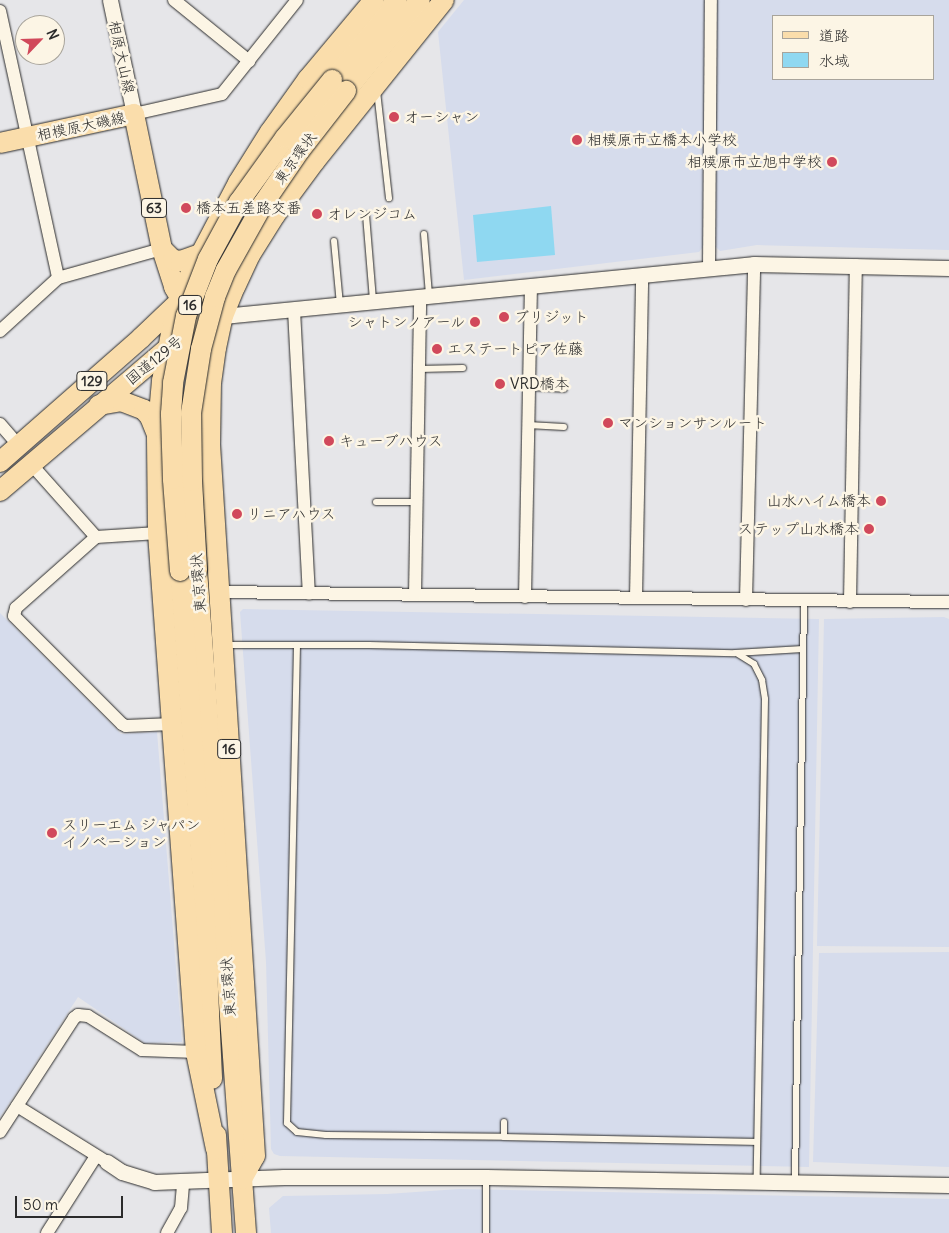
<!DOCTYPE html>
<meta charset="utf-8">
<style>
body{margin:0}
#map{position:relative;width:949px;height:1233px;overflow:hidden;background:#e6e6e9;font-family:Delius,"Klee One",sans-serif}
div>[style]{position:absolute}
[style*='--x']{left:calc(var(--x)*1px);top:calc(var(--y)*1px);width:calc(var(--w)*1px);rotate:calc(var(--a)*1deg)}
.built>*{inset:0;background:#d6dcec}
.water>*{inset:0;background:#8fd8f1}
.roads{filter:drop-shadow(0 0 1px #2b2b2b) drop-shadow(0 0 1px #2b2b2b)}
.service>*{height:6px;margin:-3px;padding:0 3px;transform-origin:3px;border-radius:3px;background:#fcf5e5}
.minor>*{height:12px;margin:-6px;padding:0 6px;transform-origin:6px;border-radius:6px;background:#fcf5e5}
.tertiary>*{height:15px;margin:-7.5px;padding:0 7.5px;transform-origin:7.5px;border-radius:7.5px;background:#fcf5e5}
.primary>*{height:20px;margin:-10px;padding:0 10px;transform-origin:10px;border-radius:10px;background:#faddab}
.trunk>*{height:20px;margin:-10px;padding:0 10px;transform-origin:10px;border-radius:10px;background:#faddab}
.bridges{filter:drop-shadow(0 0 1px #2b2b2b) drop-shadow(0 0 1px #2b2b2b)}
.trunk-bridge>*{height:20px;margin:-10px;padding:0 10px;transform-origin:10px;border-radius:10px;background:#faddab}
.dots>*{width:14px;height:14px;translate:-50% -50%;box-sizing:border-box;border:2px solid #fcf5e5;border-radius:50%}
span{translate:-50% -50%;white-space:nowrap;text-align:center;line-height:1.15;-webkit-text-stroke:5px #fcf5e5;paint-order:stroke}
.shield-label span{padding:1px 4px;background:#fcf5e5;border:1px solid;border-radius:4px;-webkit-text-stroke-width:0}
.shield-label{font-size:14px;color:#2b2b2b;font-weight:700}
.street-label{font-size:15px;color:#2b2b2b}
.poi-label{font-size:15px;color:#2b2b2b}
.left{translate:0 -50%;text-align:left}
.right{translate:-100% -50%;text-align:right}
.legend{position:absolute;left:772px;top:15px;width:162px;height:65px;box-sizing:border-box;background:#fcf5e5;border:1px solid #a8a49b;margin:0;padding:6px 9px;list-style:none;font-size:15px;color:#2b2b2b}
.legend li{display:flex;align-items:center;gap:10px;height:25px}
.legend b{width:25px;border:1px solid #a8a49b}
.north{position:absolute;left:15px;top:15px;width:50px;height:50px;box-sizing:border-box;background:#fcf5e5;border:1px solid #a8a49b;border-radius:50%;rotate:66deg;font-size:14px;font-weight:700;line-height:20px;text-align:center;color:#2b2b2b}
.north::after{content:'';display:block;margin:auto;width:18px;height:22px;background:#d1495b;clip-path:polygon(50% 0,100% 100%,50% 72%,0 100%)}
.scale{position:absolute;left:15px;top:1196px;width:108px;height:22px;box-sizing:border-box;border:2px solid #2b2b2b;border-top:0;padding-left:6px;font-size:15px;line-height:18px;white-space:nowrap;color:#2b2b2b;-webkit-text-stroke:4px #fcf5e5;paint-order:stroke}
</style>
<div id="map">
<div class="built">
<div style="clip-path:polygon(464px 0,707px 0,703px 247px,699px 252px,464px 280px,438px 32px)"></div>
<div style="clip-path:polygon(evenodd,716px 0,949px 0,949px 250px,757px 245px,720px 251px,715px 246px,716px 0,773px 16px,933px 16px,933px 79px,773px 79px,773px 16px)"></div>
<div style="clip-path:polygon(243px 609px,819px 619px,809px 1167px,280px 1156px,274px 1154px,271px 1149px,266px 962px,240px 612px)"></div>
<div style="clip-path:polygon(0 613px,121px 734px,157px 732px,182px 1042px,145px 1043px,78px 997px,0 1117px)"></div>
<div style="clip-path:polygon(944px 617px,949px 619px,949px 947px,817px 946px,824px 619px)"></div>
<div style="clip-path:polygon(949px 952px,949px 1167px,813px 1162px,819px 953px)"></div>
<div style="clip-path:polygon(459px 1189px,949px 1199px,949px 1233px,271px 1233px,269px 1208px,283px 1196px,387px 1194px)"></div>
</div>
<div class="water">
<div style="clip-path:polygon(551px 206px,555px 255px,477px 262px,473px 215px)"></div>
</div>
<div class="roads">
<div class="service">
<div style="--x:377;--y:91;--w:108;--a:83.6"></div>
<div style="--x:366;--y:215;--w:86;--a:85.3"></div>
<div style="--x:424;--y:234;--w:61;--a:85.3"></div>
<div style="--x:334;--y:241;--w:64;--a:84.6"></div>
<div style="--x:419;--y:369;--w:44;--a:-1.3"></div>
<div style="--x:529;--y:387;--w:35;--a:3"></div>
<div style="--x:528;--y:425;--w:36;--a:3"></div>
<div style="--x:376;--y:502;--w:41;--a:0"></div>
<div style="--x:226;--y:645;--w:143;--a:0"></div>
<div style="--x:369;--y:645;--w:366;--a:1.3"></div>
<div style="--x:735;--y:653;--w:68;--a:-3.4"></div>
<div style="--x:297;--y:645;--w:478;--a:91.2"></div>
<div style="--x:287;--y:1123;--w:13;--a:42"></div>
<div style="--x:297;--y:1132;--w:29;--a:6"></div>
<div style="--x:326;--y:1135;--w:178;--a:0.6"></div>
<div style="--x:504;--y:1137;--w:15;--a:-90"></div>
<div style="--x:738;--y:654;--w:19;--a:32"></div>
<div style="--x:754;--y:664;--w:18;--a:63"></div>
<div style="--x:762;--y:680;--w:19;--a:81"></div>
<div style="--x:765;--y:699;--w:481;--a:91"></div>
<div style="--x:504;--y:1137;--w:253;--a:1.1"></div>
<div style="--x:795;--y:1182;--w:581;--a:-89.11"></div>
<div style="--x:486;--y:1233;--w:56;--a:-90"></div>
</div>
<div class="minor">
<div style="--x:174;--y:0;--w:97;--a:39.1"></div>
<div style="--x:0;--y:11;--w:273;--a:77.7"></div>
<div style="--x:134;--y:114;--w:90;--a:-12.8"></div>
<div style="--x:222;--y:94;--w:120;--a:-51.4"></div>
<div style="--x:709;--y:268;--w:268;--a:-89.6"></div>
<div style="--x:294;--y:310;--w:284;--a:87"></div>
<div style="--x:0;--y:331;--w:79;--a:-42.4"></div>
<div style="--x:58;--y:278;--w:108;--a:-15.6"></div>
<div style="--x:0;--y:424;--w:29;--a:49"></div>
<div style="--x:31;--y:464;--w:98;--a:48.3"></div>
<div style="--x:96;--y:537;--w:62;--a:-3.7"></div>
<div style="--x:96;--y:537;--w:107;--a:138.4"></div>
<div style="--x:16;--y:608;--w:8;--a:104"></div>
<div style="--x:14;--y:616;--w:153;--a:45"></div>
<div style="--x:122;--y:724;--w:4;--a:27"></div>
<div style="--x:126;--y:726;--w:46;--a:-2.5"></div>
<div style="--x:220;--y:592;--w:729;--a:0.79"></div>
<div style="--x:415;--y:595;--w:297;--a:-89"></div>
<div style="--x:525;--y:597;--w:311;--a:-88.9"></div>
<div style="--x:636;--y:598;--w:323;--a:-88.9"></div>
<div style="--x:746;--y:600;--w:336;--a:-88.6"></div>
<div style="--x:850;--y:602;--w:337;--a:-89"></div>
<div style="--x:17;--y:1106;--w:106;--a:31.9"></div>
<div style="--x:0;--y:1132;--w:136;--a:-57"></div>
<div style="--x:74;--y:1018;--w:5;--a:-37"></div>
<div style="--x:78;--y:1015;--w:10;--a:6"></div>
<div style="--x:88;--y:1016;--w:64;--a:32.2"></div>
<div style="--x:142;--y:1050;--w:54;--a:2.1"></div>
<div style="--x:47;--y:1233;--w:91;--a:-57.5"></div>
<div style="--x:167;--y:1233;--w:29;--a:-61"></div>
<div style="--x:181;--y:1208;--w:25;--a:-85"></div>
</div>
<div class="tertiary">
<div style="--x:110;--y:0;--w:116;--a:78.1"></div>
<div style="--x:223;--y:316;--w:534;--a:-5.59"></div>
<div style="--x:754;--y:264;--w:195;--a:1.2"></div>
<div style="--x:107;--y:1162;--w:18;--a:34"></div>
<div style="--x:122;--y:1172;--w:34;--a:17"></div>
<div style="--x:154;--y:1182;--w:130;--a:-2.2"></div>
<div style="--x:284;--y:1177;--w:202;--a:0"></div>
<div style="--x:486;--y:1177;--w:463;--a:1"></div>
</div>
<div class="primary">
<div style="--x:0;--y:143;--w:137;--a:-12.2"></div>
<div style="--x:134;--y:114;--w:138;--a:78.3"></div>
<div style="--x:162;--y:249;--w:40;--a:72"></div>
<div style="--x:174;--y:287;--w:14;--a:60"></div>
<div style="--x:181;--y:299;--w:14;--a:34"></div>
<div style="--x:193;--y:307;--w:31;--a:17"></div>
</div>
<div class="trunk">
<div style="--x:332;--y:80;--w:103;--a:-50.9"></div>
<div style="--x:346;--y:91;--w:117;--a:-50.9"></div>
<div style="--x:162;--y:249;--w:16;--a:45"></div>
<div style="--x:173;--y:260;--w:8;--a:7"></div>
<div style="--x:181;--y:261;--w:20;--a:-20"></div>
<div style="--x:99;--y:405;--w:22;--a:-10"></div>
<div style="--x:121;--y:401;--w:25;--a:21"></div>
<div style="--x:144;--y:410;--w:9;--a:49"></div>
<div style="--x:150;--y:417;--w:18;--a:68"></div>
<div style="--x:0;--y:462;--w:188;--a:-41.3"></div>
<div style="--x:141;--y:338;--w:54;--a:-43.5"></div>
<div style="--x:0;--y:491;--w:230;--a:-40.4"></div>
<div style="--x:175;--y:342;--w:50;--a:-28.6"></div>
<div style="--x:197;--y:570;--w:665;--a:85.77"></div>
<div style="--x:180;--y:571;--w:331;--a:85.8"></div>
<div style="--x:204;--y:901;--w:178;--a:87.4"></div>
<div style="--x:216;--y:1135;--w:98;--a:86.5"></div>
<div style="--x:216;--y:1149;--w:99;--a:-101.7"></div>
<div style="--x:196;--y:1052;--w:520;--a:-94.19"></div>
<div style="--x:158;--y:533;--w:97;--a:-90.6"></div>
<div style="--x:157;--y:436;--w:55;--a:-84.8"></div>
<div style="--x:162;--y:381;--w:59;--a:-79.3"></div>
<div style="--x:173;--y:323;--w:51;--a:-70.5"></div>
<div style="--x:190;--y:275;--w:104;--a:-62.4"></div>
<div style="--x:238;--y:183;--w:60;--a:-57.9"></div>
<div style="--x:270;--y:132;--w:65;--a:-54.4"></div>
<div style="--x:308;--y:79;--w:103;--a:-50.1"></div>
<div style="--x:242;--y:1179;--w:26;--a:-61"></div>
<div style="--x:255;--y:1156;--w:712;--a:-93.62"></div>
<div style="--x:210;--y:445;--w:62;--a:-89.1"></div>
<div style="--x:211;--y:383;--w:35;--a:-82"></div>
<div style="--x:216;--y:348;--w:33;--a:-78"></div>
<div style="--x:223;--y:316;--w:31;--a:-68"></div>
<div style="--x:235;--y:287;--w:35;--a:-65"></div>
<div style="--x:250;--y:255;--w:47;--a:-58"></div>
<div style="--x:275;--y:215;--w:67;--a:-53.5"></div>
<div style="--x:315;--y:161;--w:206;--a:-51.3"></div>
</div>
</div>
<div class="bridges">
<div class="trunk-bridge">
<div style="--x:197;--y:570;--w:89;--a:-93.2"></div>
<div style="--x:192;--y:481;--w:68;--a:-90.8"></div>
<div style="--x:191;--y:413;--w:65;--a:-81.1"></div>
<div style="--x:201;--y:349;--w:54;--a:-74.9"></div>
<div style="--x:215;--y:297;--w:29;--a:-68"></div>
<div style="--x:226;--y:270;--w:76;--a:-60.7"></div>
<div style="--x:263;--y:204;--w:65;--a:-55.6"></div>
<div style="--x:300;--y:150;--w:75;--a:-52.1"></div>
<div style="--x:180;--y:571;--w:92;--a:-94.4"></div>
<div style="--x:173;--y:479;--w:65;--a:-91.8"></div>
<div style="--x:171;--y:414;--w:31;--a:-86"></div>
<div style="--x:173;--y:383;--w:68;--a:-79"></div>
<div style="--x:186;--y:316;--w:61;--a:-68.9"></div>
<div style="--x:208;--y:259;--w:65;--a:-61.5"></div>
<div style="--x:239;--y:202;--w:79;--a:-54.3"></div>
<div style="--x:285;--y:138;--w:75;--a:-51"></div>
</div>
</div>
<div class="dots">
<div style="left:394px;top:117px;background:#d1495b"></div>
<div style="left:577px;top:140px;background:#d1495b"></div>
<div style="left:832px;top:162px;background:#d1495b"></div>
<div style="left:186px;top:208px;background:#d1495b"></div>
<div style="left:317px;top:214px;background:#d1495b"></div>
<div style="left:504px;top:317px;background:#d1495b"></div>
<div style="left:475px;top:322px;background:#d1495b"></div>
<div style="left:437px;top:349px;background:#d1495b"></div>
<div style="left:500px;top:384px;background:#d1495b"></div>
<div style="left:608px;top:423px;background:#d1495b"></div>
<div style="left:329px;top:441px;background:#d1495b"></div>
<div style="left:881px;top:501px;background:#d1495b"></div>
<div style="left:237px;top:514px;background:#d1495b"></div>
<div style="left:869px;top:529px;background:#d1495b"></div>
<div style="left:52px;top:833px;background:#d1495b"></div>
</div>
<div class="shield-label">
<span style="left:154px;top:208px">63</span>
<span style="left:190px;top:305px">16</span>
<span style="left:92px;top:381px">129</span>
<span style="left:229px;top:749px">16</span>
</div>
<div class="street-label">
<span style="left:122px;top:57px;rotate:78deg">相原大山線</span>
<span style="left:81px;top:126px;rotate:-12deg">相模原大磯線</span>
<span style="left:295px;top:158px;rotate:-54deg">東京環状</span>
<span style="left:154px;top:360px;rotate:-39deg">国道129号</span>
<span style="left:198px;top:583px;rotate:-94deg">東京環状</span>
<span style="left:228px;top:987px;rotate:-94deg">東京環状</span>
</div>
<div class="poi-label">
<span class="left" style="left:404px;top:117px">オーシャン</span>
<span class="left" style="left:587px;top:140px">相模原市立橋本小学校</span>
<span class="right" style="left:822px;top:162px">相模原市立旭中学校</span>
<span class="left" style="left:196px;top:208px">橋本五差路交番</span>
<span class="left" style="left:327px;top:214px">オレンジコム</span>
<span class="left" style="left:514px;top:317px">ブリジット</span>
<span class="right" style="left:465px;top:322px">シャトンノアール</span>
<span class="left" style="left:447px;top:349px">エステートピア佐藤</span>
<span class="left" style="left:510px;top:384px">VRD橋本</span>
<span class="left" style="left:618px;top:423px">マンションサンルート</span>
<span class="left" style="left:339px;top:441px">キューブハウス</span>
<span class="right" style="left:871px;top:501px">山水ハイム橋本</span>
<span class="left" style="left:247px;top:514px">リニアハウス</span>
<span class="right" style="left:859px;top:529px">ステップ山水橋本</span>
<span class="left" style="left:62px;top:833px">スリーエム ジャパン<br>イノベーション</span>
</div>
<ul class="legend">
<li><b style="height:6px;background:#faddab"></b>道路</li>
<li><b style="height:14px;background:#8fd8f1"></b>水域</li>
</ul>
<div class="north">N</div>
<div class="scale">50 m</div>
</div>
